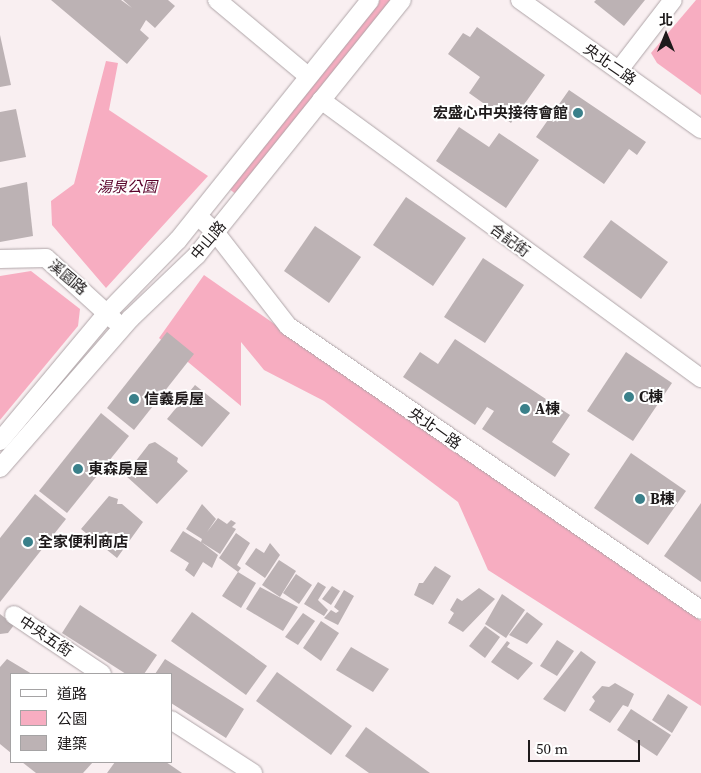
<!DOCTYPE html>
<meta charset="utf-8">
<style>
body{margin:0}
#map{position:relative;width:701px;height:773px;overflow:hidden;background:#f9eff1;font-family:"Source Serif 4","Noto Sans TC",serif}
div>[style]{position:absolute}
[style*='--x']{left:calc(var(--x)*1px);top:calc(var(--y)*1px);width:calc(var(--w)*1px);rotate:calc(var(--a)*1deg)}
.green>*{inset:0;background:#f7adc1}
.building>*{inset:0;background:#bcb2b4}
.roads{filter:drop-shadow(0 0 1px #afa5a8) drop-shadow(0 0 1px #afa5a8)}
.minor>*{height:18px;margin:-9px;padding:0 9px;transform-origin:9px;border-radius:9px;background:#fff}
.dots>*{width:14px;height:14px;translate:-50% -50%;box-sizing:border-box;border:2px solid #fff;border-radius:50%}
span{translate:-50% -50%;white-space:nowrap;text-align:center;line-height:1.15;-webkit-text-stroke:4px #fff;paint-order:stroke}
.street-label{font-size:15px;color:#1e1a1b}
.poi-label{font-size:15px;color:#1e1a1b;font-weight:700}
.right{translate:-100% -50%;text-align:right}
.left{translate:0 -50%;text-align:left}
.park-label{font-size:15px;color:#5a032b;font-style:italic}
.legend{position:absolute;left:10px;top:673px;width:162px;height:90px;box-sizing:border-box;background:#fff;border:1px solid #a5a3a4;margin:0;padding:6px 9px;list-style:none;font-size:15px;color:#1e1a1b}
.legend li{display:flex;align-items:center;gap:10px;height:25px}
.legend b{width:25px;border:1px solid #a5a3a4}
.north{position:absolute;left:641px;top:10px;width:50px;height:50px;-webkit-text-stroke:4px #fff;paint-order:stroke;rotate:0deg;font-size:14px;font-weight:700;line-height:20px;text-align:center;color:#1e1a1b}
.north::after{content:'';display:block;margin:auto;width:18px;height:22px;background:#1e1a1b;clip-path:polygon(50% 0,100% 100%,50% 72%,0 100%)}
.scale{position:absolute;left:528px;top:740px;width:112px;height:22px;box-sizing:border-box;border:2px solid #1e1a1b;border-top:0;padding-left:6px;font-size:15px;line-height:18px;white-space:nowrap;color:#1e1a1b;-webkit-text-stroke:4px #fff;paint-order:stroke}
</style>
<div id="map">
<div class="green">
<div style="clip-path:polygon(380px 0,394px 0,237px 195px,228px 188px)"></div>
<div style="clip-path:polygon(696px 0,701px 0,701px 95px,657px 63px,651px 53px)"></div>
<div style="clip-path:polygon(106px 61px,118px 63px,109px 110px,208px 176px,106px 288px,52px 225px,51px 201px,74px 184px)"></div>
<div style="clip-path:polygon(31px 271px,80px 309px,78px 326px,0 420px,0 276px)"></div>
<div style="clip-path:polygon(204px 275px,701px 621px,701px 706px,488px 570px,458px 502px,324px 401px,264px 370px,241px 342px,241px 406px,159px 338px)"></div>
</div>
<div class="building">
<div style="clip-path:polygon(51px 0,121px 0,132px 8px,123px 0,168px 0,175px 6px,155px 28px,146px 20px,140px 30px,149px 38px,127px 64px)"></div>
<div style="clip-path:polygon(596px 0,645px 0,624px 26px,594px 2px)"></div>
<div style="clip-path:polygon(477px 27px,545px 75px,511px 123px,469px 93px,480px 77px,448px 54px,463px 33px,470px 37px)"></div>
<div style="clip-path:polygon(0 35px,11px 85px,0 87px)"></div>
<div style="clip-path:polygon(569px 90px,646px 142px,637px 155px,629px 149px,604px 184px,536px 137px)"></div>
<div style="clip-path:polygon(16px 109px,26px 157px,0 162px,0 112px)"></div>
<div style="clip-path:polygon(459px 127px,489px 147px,499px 133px,539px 160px,506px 208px,436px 161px)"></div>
<div style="clip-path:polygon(27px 182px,33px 236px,0 242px,0 188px)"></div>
<div style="clip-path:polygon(406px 197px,466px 238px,433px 286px,373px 245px)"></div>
<div style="clip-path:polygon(611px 220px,668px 262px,641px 299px,583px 257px)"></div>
<div style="clip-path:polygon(315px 226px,361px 257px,329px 303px,284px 271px)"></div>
<div style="clip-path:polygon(483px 258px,524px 285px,485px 343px,444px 317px)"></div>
<div style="clip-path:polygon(167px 332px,194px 354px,134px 430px,107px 408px)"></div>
<div style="clip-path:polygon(455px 339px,570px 415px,552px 442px,570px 454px,555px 477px,482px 429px,494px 411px,487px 407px,475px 425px,403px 377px,420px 352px,438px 364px)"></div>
<div style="clip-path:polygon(626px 352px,672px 383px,633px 441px,587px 411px)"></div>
<div style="clip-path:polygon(195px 385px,230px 413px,202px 447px,167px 419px)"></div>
<div style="clip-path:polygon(101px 413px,129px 436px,67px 513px,39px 491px)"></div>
<div style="clip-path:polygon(155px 442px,178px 458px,177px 462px,188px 471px,157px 504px,125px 475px,149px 444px)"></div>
<div style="clip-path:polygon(631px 453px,686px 491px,648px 545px,594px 508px)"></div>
<div style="clip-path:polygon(35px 494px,66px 519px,0 602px,0 538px)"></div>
<div style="clip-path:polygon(109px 496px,118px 499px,117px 504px,122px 504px,143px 522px,117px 558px,81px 529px)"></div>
<div style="clip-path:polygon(701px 503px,701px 582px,664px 556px)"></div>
<div style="clip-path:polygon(202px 504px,216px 519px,207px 532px,218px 518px,227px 524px,231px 520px,236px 523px,232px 527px,236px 529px,220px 554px,201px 542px,218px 555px,212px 568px,203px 562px,194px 577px,185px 570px,189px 563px,170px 551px,183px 531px,201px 542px,202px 539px,186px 529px)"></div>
<div style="clip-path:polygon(236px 533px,250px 543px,237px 565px,241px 568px,238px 572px,219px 558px)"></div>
<div style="clip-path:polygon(270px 543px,280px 555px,265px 578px,245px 564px,256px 548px,264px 553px)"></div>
<div style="clip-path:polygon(279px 560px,296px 571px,280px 597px,262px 585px)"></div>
<div style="clip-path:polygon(435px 566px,451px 576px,433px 605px,414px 595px,419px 583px,423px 583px)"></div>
<div style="clip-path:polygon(238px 572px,256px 583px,241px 608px,222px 596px)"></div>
<div style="clip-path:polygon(296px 574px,312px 585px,299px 604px,283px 593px)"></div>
<div style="clip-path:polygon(318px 582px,326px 587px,318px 600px,328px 610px,324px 616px,304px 604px)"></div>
<div style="clip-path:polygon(332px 586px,340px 591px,331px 605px,322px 599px)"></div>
<div style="clip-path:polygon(260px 587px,298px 607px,283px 631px,246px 609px)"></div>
<div style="clip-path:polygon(479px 588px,495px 599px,463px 632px,448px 623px,454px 613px,450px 610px,457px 598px,462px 601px)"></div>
<div style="clip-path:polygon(344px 590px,354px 596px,338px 625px,324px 618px,331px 610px,336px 613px,339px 611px,334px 607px)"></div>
<div style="clip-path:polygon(502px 594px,525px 610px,506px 638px,485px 624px)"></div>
<div style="clip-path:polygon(80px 605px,157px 655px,144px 674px,126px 674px,62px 633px)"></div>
<div style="clip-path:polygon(192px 612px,267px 666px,246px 695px,171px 641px)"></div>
<div style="clip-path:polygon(527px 612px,543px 624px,527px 644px,509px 635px)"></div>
<div style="clip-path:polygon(303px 613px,315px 621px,298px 645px,285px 637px)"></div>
<div style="clip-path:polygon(0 614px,14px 625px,8px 633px,0 634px)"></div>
<div style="clip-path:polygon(321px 621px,339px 633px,321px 661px,303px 648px)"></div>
<div style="clip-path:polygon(485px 626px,500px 637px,485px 658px,469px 646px)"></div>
<div style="clip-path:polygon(557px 640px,574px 651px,557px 676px,540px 666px)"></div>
<div style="clip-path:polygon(507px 641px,510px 643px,507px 647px,533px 663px,518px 680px,491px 662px)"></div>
<div style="clip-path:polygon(351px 647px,389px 669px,373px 692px,336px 670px)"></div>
<div style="clip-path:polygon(581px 651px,596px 662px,565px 712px,543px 699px)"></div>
<div style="clip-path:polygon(7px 659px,32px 674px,11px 674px,11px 753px,0 744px,0 667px)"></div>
<div style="clip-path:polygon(165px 659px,244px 709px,226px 738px,171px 703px,171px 674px,155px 674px)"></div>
<div style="clip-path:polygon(277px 672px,352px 726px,331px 755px,256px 701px)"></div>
<div style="clip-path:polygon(615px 683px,634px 694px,628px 707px,623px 705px,610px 723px,589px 710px,595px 701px,592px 697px,602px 686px,609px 687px)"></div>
<div style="clip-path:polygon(668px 694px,688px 707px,672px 733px,652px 720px)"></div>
<div style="clip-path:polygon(631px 709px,671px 735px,657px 756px,617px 730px)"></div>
<div style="clip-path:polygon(366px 727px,430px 773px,369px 773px,345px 756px)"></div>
<div style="clip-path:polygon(22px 762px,93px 762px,83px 773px,36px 773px)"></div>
<div style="clip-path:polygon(115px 762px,166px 762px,182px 773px,107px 773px)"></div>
</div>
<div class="roads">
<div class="minor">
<div style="--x:217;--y:0;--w:119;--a:39.9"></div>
<div style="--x:520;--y:0;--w:222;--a:35.5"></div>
<div style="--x:619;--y:70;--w:88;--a:-52.4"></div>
<div style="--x:321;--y:100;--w:471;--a:36.2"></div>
<div style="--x:198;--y:216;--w:23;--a:43"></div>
<div style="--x:215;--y:232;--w:119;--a:52.2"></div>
<div style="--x:288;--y:326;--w:501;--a:34.51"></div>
<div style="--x:0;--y:259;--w:46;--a:-1.2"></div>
<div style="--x:46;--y:258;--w:93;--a:42.4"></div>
<div style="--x:0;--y:441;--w:167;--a:-50.1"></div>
<div style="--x:107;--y:313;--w:102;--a:-45.8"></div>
<div style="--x:178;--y:240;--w:307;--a:-51.3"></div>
<div style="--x:0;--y:468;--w:199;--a:-48.9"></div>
<div style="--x:131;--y:318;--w:91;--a:-43.7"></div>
<div style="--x:197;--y:255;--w:327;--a:-51.2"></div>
<div style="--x:14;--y:615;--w:106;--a:33.8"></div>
<div style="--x:171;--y:720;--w:98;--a:32.9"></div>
</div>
</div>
<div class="dots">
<div style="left:578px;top:113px;background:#3a808a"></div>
<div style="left:629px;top:397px;background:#3a808a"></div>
<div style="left:134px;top:399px;background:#3a808a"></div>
<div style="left:525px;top:409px;background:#3a808a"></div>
<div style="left:78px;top:469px;background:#3a808a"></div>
<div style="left:640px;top:499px;background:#3a808a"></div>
<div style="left:28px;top:542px;background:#3a808a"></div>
</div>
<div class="street-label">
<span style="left:610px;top:64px;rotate:35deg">央北二路</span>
<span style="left:208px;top:240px;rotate:-50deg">中山路</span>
<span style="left:510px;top:240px;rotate:36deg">合記街</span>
<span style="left:68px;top:277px;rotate:40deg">溪園路</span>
<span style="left:435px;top:428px;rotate:35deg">央北一路</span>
<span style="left:46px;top:636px;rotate:34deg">中央五街</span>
</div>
<div class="poi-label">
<span class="right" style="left:568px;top:113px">宏盛心中央接待會館</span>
<span class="left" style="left:639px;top:397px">C棟</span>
<span class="left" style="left:144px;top:399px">信義房屋</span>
<span class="left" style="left:535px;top:409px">A棟</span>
<span class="left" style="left:88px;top:469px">東森房屋</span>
<span class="left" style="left:650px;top:499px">B棟</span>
<span class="left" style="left:38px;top:542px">全家便利商店</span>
</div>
<div class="park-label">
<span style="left:127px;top:187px">湯泉公園</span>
</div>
<ul class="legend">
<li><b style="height:6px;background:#fff"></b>道路</li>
<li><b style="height:14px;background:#f7adc1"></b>公園</li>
<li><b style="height:14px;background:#bcb2b4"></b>建築</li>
</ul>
<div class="north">北</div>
<div class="scale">50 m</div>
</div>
